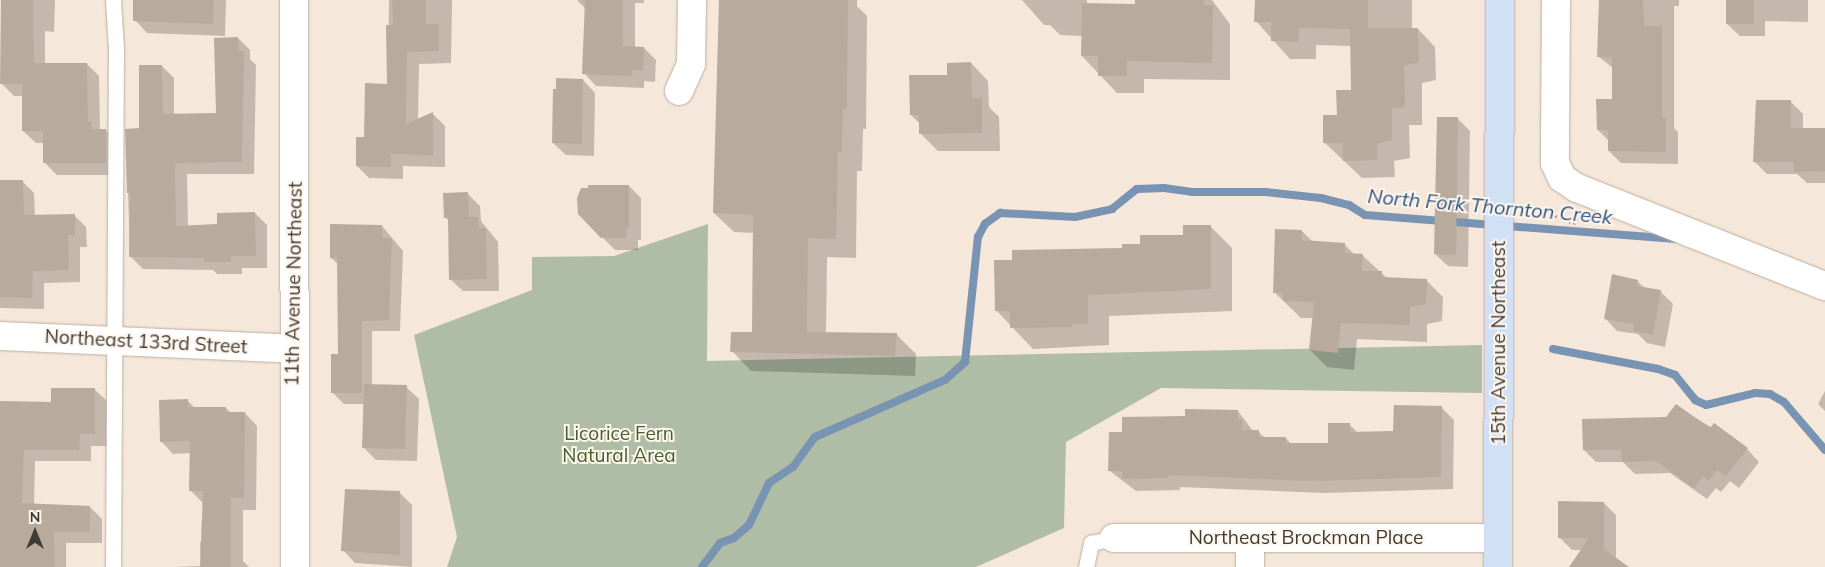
<!DOCTYPE html>
<style>
body{margin:0}
#map{position:relative;width:1825px;height:567px;overflow:hidden;background:#f5e7d9;font-family:Mulish,sans-serif}
div>[style]{position:absolute}
[style*='--x']{left:calc(var(--x)*1px);top:calc(var(--y)*1px);width:calc(var(--w)*1px);rotate:calc(var(--a)*1deg)}
.green>*{inset:0;background:#b0bda6}
.shadow>*{inset:0;background:#0003}
.stream>*{height:8px;margin:-4px;padding:0 4px;transform-origin:4px;border-radius:4px;background:#7993b2}
.building>*{inset:0;background:#b8ab9d}
.path>*{height:3px;margin-top:-1.5px;transform-origin:0;background:repeating-linear-gradient(90deg,#9d9389 0 1px,transparent 0 5px)}
.roads{filter:drop-shadow(0 0 1px #bcaea1) drop-shadow(0 0 1px #bcaea1)}
.lane>*{height:15px;margin:-7.5px;padding:0 7.5px;transform-origin:7.5px;border-radius:7.5px;background:#fff}
.street>*{height:28px;margin:-14px;padding:0 14px;transform-origin:14px;border-radius:14px;background:#fff}
.secondary>*{height:28px;margin:-14px;padding:0 14px;transform-origin:14px;border-radius:14px;background:#d0e1f5}
span{translate:-50% -50%;white-space:nowrap;text-align:center;line-height:1.15;-webkit-text-stroke:4px #fef5ed;paint-order:stroke}
.street-label{font-size:19px;color:#413b36}
.park-label{font-size:19px;color:#45602a}
.water-label{font-size:20px;color:#2d537f;font-style:italic}
.north{position:absolute;left:10px;top:507px;width:50px;height:50px;-webkit-text-stroke:4px #fef5ed;paint-order:stroke;rotate:0deg;font-size:14px;font-weight:700;line-height:20px;text-align:center;color:#413b36}
.north::after{content:'';display:block;margin:auto;width:18px;height:22px;background:#413b36;clip-path:polygon(50% 0,100% 100%,50% 72%,0 100%)}
</style>
<div id="map">
<div class="green">
<div style="clip-path:polygon(708px 224px,707px 361px,1482px 345px,1482px 393px,1161px 388px,1066px 442px,1064px 528px,976px 567px,447px 567px,457px 537px,414px 335px,532px 290px,532px 257px,614px 256px)"></div>
</div>
<div class="shadow">
<div style="clip-path:polygon(2px 0,55px 0,54px 32px,45px 31px,45px 64px,87px 64px,99px 76px,100px 130px,106px 130px,118px 143px,118px 175px,57px 175px,44px 162px,44px 143px,36px 143px,23px 131px,23px 96px,14px 96px,2px 84px)"></div>
<div style="clip-path:polygon(135px 0,226px 0,225px 36px,147px 33px,135px 20px)"></div>
<div style="clip-path:polygon(389px 0,452px 0,451px 63px,419px 64px,418px 120px,433px 114px,445px 126px,445px 167px,403px 166px,403px 179px,369px 178px,357px 166px,388px 85px)"></div>
<div style="clip-path:polygon(577px 0,644px 0,644px 3px,635px 3px,635px 47px,644px 48px,656px 60px,655px 82px,644px 81px,644px 88px,596px 86px,584px 73px,586px 9px)"></div>
<div style="clip-path:polygon(721px 0,857px 0,857px 6px,867px 16px,866px 129px,863px 129px,862px 171px,857px 171px,856px 258px,827px 257px,826px 334px,896px 334px,916px 354px,915px 376px,751px 371px,732px 351px,753px 333px,754px 233px,734px 232px,714px 213px)"></div>
<div style="clip-path:polygon(1022px 0,1087px 0,1087px 5px,1136px 5px,1137px 0,1212px 0,1230px 24px,1230px 80px,1144px 79px,1144px 93px,1117px 93px,1082px 56px,1082px 36px,1060px 35px,1050px 25px,1044px 25px)"></div>
<div style="clip-path:polygon(1256px 0,1412px 0,1412px 29px,1418px 29px,1435px 47px,1436px 80px,1422px 83px,1422px 125px,1409px 125px,1410px 158px,1394px 161px,1395px 177px,1362px 178px,1325px 143px,1352px 91px,1351px 46px,1316px 45px,1316px 59px,1290px 59px,1256px 21px)"></div>
<div style="clip-path:polygon(1600px 0,1679px 0,1679px 6px,1674px 6px,1674px 128px,1678px 132px,1678px 164px,1621px 163px,1609px 151px,1609px 141px,1598px 130px,1614px 100px,1614px 69px,1598px 56px)"></div>
<div style="clip-path:polygon(1727px 0,1808px 0,1808px 22px,1765px 21px,1765px 36px,1740px 36px,1727px 24px)"></div>
<div style="clip-path:polygon(238px 38px,250px 50px,250px 59px,256px 65px,254px 174px,187px 174px,188px 227px,219px 226px,255px 213px,267px 225px,267px 268px,242px 268px,242px 274px,217px 274px,213px 270px,143px 269px,130px 256px,126px 130px,141px 129px,162px 66px,174px 78px,174px 115px,217px 115px)"></div>
<div style="clip-path:polygon(971px 63px,988px 81px,989px 107px,999px 117px,1000px 151px,938px 151px,921px 134px,920px 124px,911px 115px,949px 76px)"></div>
<div style="clip-path:polygon(583px 80px,595px 93px,594px 156px,566px 155px,553px 143px)"></div>
<div style="clip-path:polygon(1790px 101px,1803px 114px,1803px 129px,1825px 129px,1825px 183px,1807px 183px,1797px 174px,1767px 174px,1754px 161px)"></div>
<div style="clip-path:polygon(1458px 119px,1470px 131px,1468px 267px,1448px 266px,1435px 254px)"></div>
<div style="clip-path:polygon(22px 181px,34px 193px,35px 216px,74px 215px,86px 227px,87px 247px,80px 247px,80px 282px,44px 283px,44px 309px,0 308px,0 182px)"></div>
<div style="clip-path:polygon(629px 186px,641px 198px,641px 240px,638px 240px,638px 250px,615px 250px,579px 214px)"></div>
<div style="clip-path:polygon(468px 194px,480px 206px,481px 221px,498px 242px,499px 291px,463px 291px,450px 279px,450px 222px,445px 217px)"></div>
<div style="clip-path:polygon(382px 226px,403px 251px,400px 331px,372px 331px,372px 386px,406px 387px,419px 399px,417px 461px,376px 460px,364px 448px,365px 404px,344px 404px,333px 393px,339px 355px,338px 264px,331px 258px)"></div>
<div style="clip-path:polygon(1210px 226px,1232px 248px,1232px 311px,1109px 316px,1109px 345px,1033px 349px,996px 310px,1013px 261px,1123px 250px,1184px 236px)"></div>
<div style="clip-path:polygon(1302px 231px,1313px 242px,1344px 244px,1355px 255px,1362px 255px,1388px 279px,1426px 280px,1443px 297px,1442px 321px,1427px 324px,1427px 342px,1357px 339px,1354px 370px,1327px 367px,1310px 350px,1313px 318px,1301px 318px,1274px 292px)"></div>
<div style="clip-path:polygon(1637px 281px,1645px 288px,1661px 292px,1673px 304px,1665px 347px,1647px 343px,1638px 334px,1617px 331px,1605px 318px)"></div>
<div style="clip-path:polygon(94px 389px,107px 401px,107px 446px,91px 446px,91px 461px,35px 461px,34px 505px,90px 507px,102px 519px,102px 543px,66px 543px,66px 567px,0 567px,0 403px,52px 403px)"></div>
<div style="clip-path:polygon(1825px 391px,1825px 411px,1818px 404px)"></div>
<div style="clip-path:polygon(187px 400px,195px 408px,226px 408px,231px 413px,245px 413px,257px 426px,256px 510px,243px 510px,243px 561px,249px 567px,173px 567px,201px 566px,200px 542px,204px 542px,203px 503px,190px 490px,191px 453px,173px 454px,161px 441px)"></div>
<div style="clip-path:polygon(1676px 406px,1747px 449px,1759px 462px,1739px 488px,1730px 481px,1721px 492px,1716px 488px,1707px 499px,1670px 473px,1635px 474px,1623px 462px,1596px 462px,1584px 450px,1666px 418px)"></div>
<div style="clip-path:polygon(1441px 407px,1454px 420px,1453px 489px,1324px 493px,1180px 487px,1180px 490px,1136px 491px,1110px 471px,1123px 433px,1186px 417px,1238px 411px,1253px 431px,1258px 431px,1265px 438px,1286px 438px,1292px 445px,1329px 445px,1349px 424px,1358px 433px,1395px 432px)"></div>
<div style="clip-path:polygon(400px 493px,412px 505px,412px 567px,355px 563px,343px 550px)"></div>
<div style="clip-path:polygon(1604px 503px,1616px 515px,1616px 559px,1627px 567px,1570px 567px,1582px 550px,1572px 550px,1559px 537px)"></div>
</div>
<div class="stream">
<div style="--x:1553;--y:349;--w:107;--a:10.8"></div>
<div style="--x:1658;--y:369;--w:18;--a:19"></div>
<div style="--x:1675;--y:375;--w:32;--a:51"></div>
<div style="--x:1695;--y:400;--w:12;--a:24"></div>
<div style="--x:1706;--y:405;--w:50;--a:-13.8"></div>
<div style="--x:1755;--y:393;--w:15;--a:4"></div>
<div style="--x:1770;--y:394;--w:16;--a:30"></div>
<div style="--x:1784;--y:402;--w:63;--a:49.5"></div>
<div style="--x:702;--y:567;--w:30;--a:-53"></div>
<div style="--x:720;--y:543;--w:15;--a:-20"></div>
<div style="--x:734;--y:538;--w:20;--a:-41"></div>
<div style="--x:749;--y:525;--w:47;--a:-64.5"></div>
<div style="--x:769;--y:483;--w:29;--a:-34"></div>
<div style="--x:793;--y:467;--w:37;--a:-54"></div>
<div style="--x:815;--y:437;--w:142;--a:-23.7"></div>
<div style="--x:945;--y:380;--w:27;--a:-42"></div>
<div style="--x:965;--y:362;--w:126;--a:-84.1"></div>
<div style="--x:978;--y:237;--w:15;--a:-62"></div>
<div style="--x:985;--y:224;--w:19;--a:-36"></div>
<div style="--x:1000;--y:213;--w:75;--a:3.1"></div>
<div style="--x:1075;--y:217;--w:38;--a:-12"></div>
<div style="--x:1112;--y:209;--w:32;--a:-39"></div>
<div style="--x:1137;--y:189;--w:27;--a:-2"></div>
<div style="--x:1164;--y:188;--w:28;--a:8"></div>
<div style="--x:1192;--y:192;--w:73;--a:0"></div>
<div style="--x:1265;--y:192;--w:56;--a:6.1"></div>
<div style="--x:1321;--y:198;--w:29;--a:14"></div>
<div style="--x:1349;--y:205;--w:19;--a:32"></div>
<div style="--x:1365;--y:215;--w:312;--a:4.4"></div>
</div>
<div class="building">
<div style="clip-path:polygon(1px 0,33px 0,34px 63px,87px 63px,88px 122px,91px 122px,91px 129px,106px 129px,106px 163px,43px 163px,43px 131px,22px 131px,22px 84px,0 84px)"></div>
<div style="clip-path:polygon(133px 0,214px 0,213px 24px,133px 21px)"></div>
<div style="clip-path:polygon(392px 0,426px 0,426px 24px,439px 24px,439px 51px,407px 52px,406px 124px,433px 112px,433px 155px,391px 154px,391px 167px,356px 166px,356px 137px,364px 137px,365px 83px,387px 84px,386px 25px,393px 25px)"></div>
<div style="clip-path:polygon(585px 0,623px 0,623px 46px,644px 47px,643px 70px,632px 70px,632px 76px,582px 74px)"></div>
<div style="clip-path:polygon(719px 0,848px 0,847px 109px,843px 109px,842px 152px,838px 152px,836px 239px,808px 238px,807px 332px,897px 333px,895px 356px,730px 352px,731px 332px,752px 332px,753px 215px,713px 213px)"></div>
<div style="clip-path:polygon(1135px 0,1205px 0,1204px 5px,1213px 5px,1212px 63px,1127px 61px,1127px 76px,1098px 76px,1098px 56px,1081px 56px,1082px 3px,1135px 4px)"></div>
<div style="clip-path:polygon(1255px 0,1368px 0,1368px 28px,1418px 28px,1419px 62px,1404px 66px,1405px 107px,1392px 108px,1392px 140px,1377px 144px,1377px 160px,1343px 161px,1343px 143px,1323px 143px,1323px 115px,1337px 115px,1336px 90px,1351px 90px,1350px 29px,1299px 28px,1299px 42px,1271px 41px,1271px 22px,1254px 22px)"></div>
<div style="clip-path:polygon(1599px 0,1643px 0,1644px 26px,1662px 26px,1662px 118px,1666px 118px,1666px 152px,1608px 151px,1608px 130px,1597px 130px,1596px 99px,1612px 99px,1612px 57px,1597px 57px)"></div>
<div style="clip-path:polygon(1726px 0,1754px 0,1754px 24px,1726px 24px)"></div>
<div style="clip-path:polygon(238px 37px,239px 51px,244px 51px,242px 162px,175px 163px,176px 226px,217px 224px,217px 213px,255px 212px,256px 256px,231px 256px,231px 262px,204px 262px,204px 258px,129px 257px,130px 193px,127px 193px,125px 129px,139px 128px,139px 65px,162px 65px,163px 114px,216px 113px,214px 38px)"></div>
<div style="clip-path:polygon(971px 62px,972px 98px,982px 98px,982px 133px,919px 134px,919px 115px,910px 115px,909px 75px,947px 75px,947px 63px)"></div>
<div style="clip-path:polygon(556px 78px,583px 79px,582px 144px,552px 143px,553px 89px,556px 89px)"></div>
<div style="clip-path:polygon(1756px 100px,1791px 100px,1791px 128px,1825px 128px,1825px 171px,1794px 172px,1794px 162px,1753px 162px)"></div>
<div style="clip-path:polygon(1437px 117px,1458px 117px,1456px 255px,1434px 254px)"></div>
<div style="clip-path:polygon(0 180px,23px 180px,24px 215px,75px 214px,75px 235px,68px 235px,69px 270px,33px 271px,32px 298px,0 297px)"></div>
<div style="clip-path:polygon(588px 185px,629px 185px,629px 228px,626px 228px,626px 238px,601px 238px,578px 214px,577px 198px,581px 188px,588px 188px)"></div>
<div style="clip-path:polygon(468px 192px,469px 217px,478px 217px,479px 228px,486px 228px,487px 279px,449px 280px,448px 218px,444px 218px,443px 193px)"></div>
<div style="clip-path:polygon(330px 224px,382px 225px,382px 238px,392px 238px,389px 320px,362px 321px,362px 393px,331px 393px,331px 354px,338px 354px,337px 258px,330px 258px)"></div>
<div style="clip-path:polygon(1183px 225px,1211px 225px,1211px 289px,1088px 295px,1088px 324px,1072px 324px,1072px 327px,1010px 328px,1010px 311px,995px 311px,994px 260px,1012px 260px,1012px 250px,1122px 248px,1122px 244px,1140px 244px,1140px 235px,1183px 235px)"></div>
<div style="clip-path:polygon(1275px 229px,1302px 230px,1302px 240px,1345px 243px,1345px 253px,1363px 254px,1362px 271px,1382px 271px,1382px 277px,1427px 279px,1426px 304px,1410px 307px,1410px 325px,1341px 323px,1338px 353px,1309px 350px,1314px 302px,1283px 301px,1283px 293px,1273px 293px)"></div>
<div style="clip-path:polygon(1612px 274px,1638px 280px,1637px 286px,1661px 290px,1653px 335px,1633px 331px,1634px 324px,1604px 319px)"></div>
<div style="clip-path:polygon(364px 384px,407px 385px,405px 449px,362px 448px)"></div>
<div style="clip-path:polygon(51px 388px,95px 388px,95px 434px,80px 434px,79px 450px,24px 450px,22px 503px,90px 506px,90px 532px,54px 532px,55px 567px,0 567px,0 401px,51px 402px)"></div>
<div style="clip-path:polygon(188px 399px,188px 407px,226px 407px,226px 412px,245px 412px,244px 498px,231px 498px,231px 567px,200px 567px,203px 491px,189px 491px,190px 441px,160px 442px,159px 400px)"></div>
<div style="clip-path:polygon(1676px 404px,1710px 428px,1714px 423px,1748px 448px,1726px 476px,1717px 470px,1708px 481px,1703px 476px,1694px 488px,1656px 461px,1622px 462px,1621px 450px,1583px 450px,1582px 419px,1666px 417px)"></div>
<div style="clip-path:polygon(1394px 405px,1442px 406px,1441px 477px,1311px 481px,1168px 475px,1168px 478px,1122px 479px,1122px 471px,1108px 471px,1109px 432px,1122px 432px,1122px 417px,1185px 416px,1185px 409px,1238px 410px,1238px 419px,1242px 419px,1242px 430px,1259px 430px,1259px 437px,1286px 437px,1286px 443px,1328px 443px,1328px 423px,1350px 423px,1350px 432px,1393px 431px)"></div>
<div style="clip-path:polygon(345px 489px,400px 491px,400px 555px,341px 551px)"></div>
<div style="clip-path:polygon(1558px 501px,1604px 502px,1604px 549px,1629px 567px,1569px 567px,1589px 538px,1558px 538px)"></div>
</div>
<div class="path">
<div style="--x:1528;--y:204;--w:50;--a:23.5"></div>
<div style="--x:1574;--y:224;--w:8;--a:-67"></div>
</div>
<div class="roads">
<div class="lane">
<div style="--x:113;--y:567;--w:518;--a:-89.67"></div>
<div style="--x:116;--y:49;--w:49;--a:-93.5"></div>
<div style="--x:1086;--y:567;--w:25;--a:-78"></div>
<div style="--x:1091;--y:543;--w:24;--a:-12"></div>
</div>
<div class="street">
<div style="--x:294;--y:0;--w:567;--a:89.9"></div>
<div style="--x:1556;--y:0;--w:163;--a:90.4"></div>
<div style="--x:1555;--y:163;--w:17;--a:65"></div>
<div style="--x:1562;--y:178;--w:18;--a:34"></div>
<div style="--x:1577;--y:188;--w:267;--a:21.6"></div>
<div style="--x:679;--y:91;--w:30;--a:-66"></div>
<div style="--x:691;--y:64;--w:64;--a:-89.1"></div>
<div style="--x:0;--y:336;--w:292;--a:2.5"></div>
<div style="--x:1114;--y:538;--w:384;--a:0"></div>
<div style="--x:1250;--y:567;--w:29;--a:-90"></div>
</div>
<div class="secondary">
<div style="--x:1498;--y:567;--w:567;--a:-89.8"></div>
</div>
</div>
<div class="street-label">
<span style="left:294px;top:284px;rotate:-89deg">11th Avenue Northeast</span>
<span style="left:146px;top:342px;rotate:3deg">Northeast 133rd Street</span>
<span style="left:1499px;top:343px;rotate:-90deg">15th Avenue Northeast</span>
<span style="left:1306px;top:538px">Northeast Brockman Place</span>
</div>
<div class="park-label">
<span style="left:619px;top:445px">Licorice Fern<br>Natural Area</span>
</div>
<div class="water-label">
<span style="left:1490px;top:206px;rotate:5deg">North Fork Thornton Creek</span>
</div>
<div class="north">N</div>
</div>
